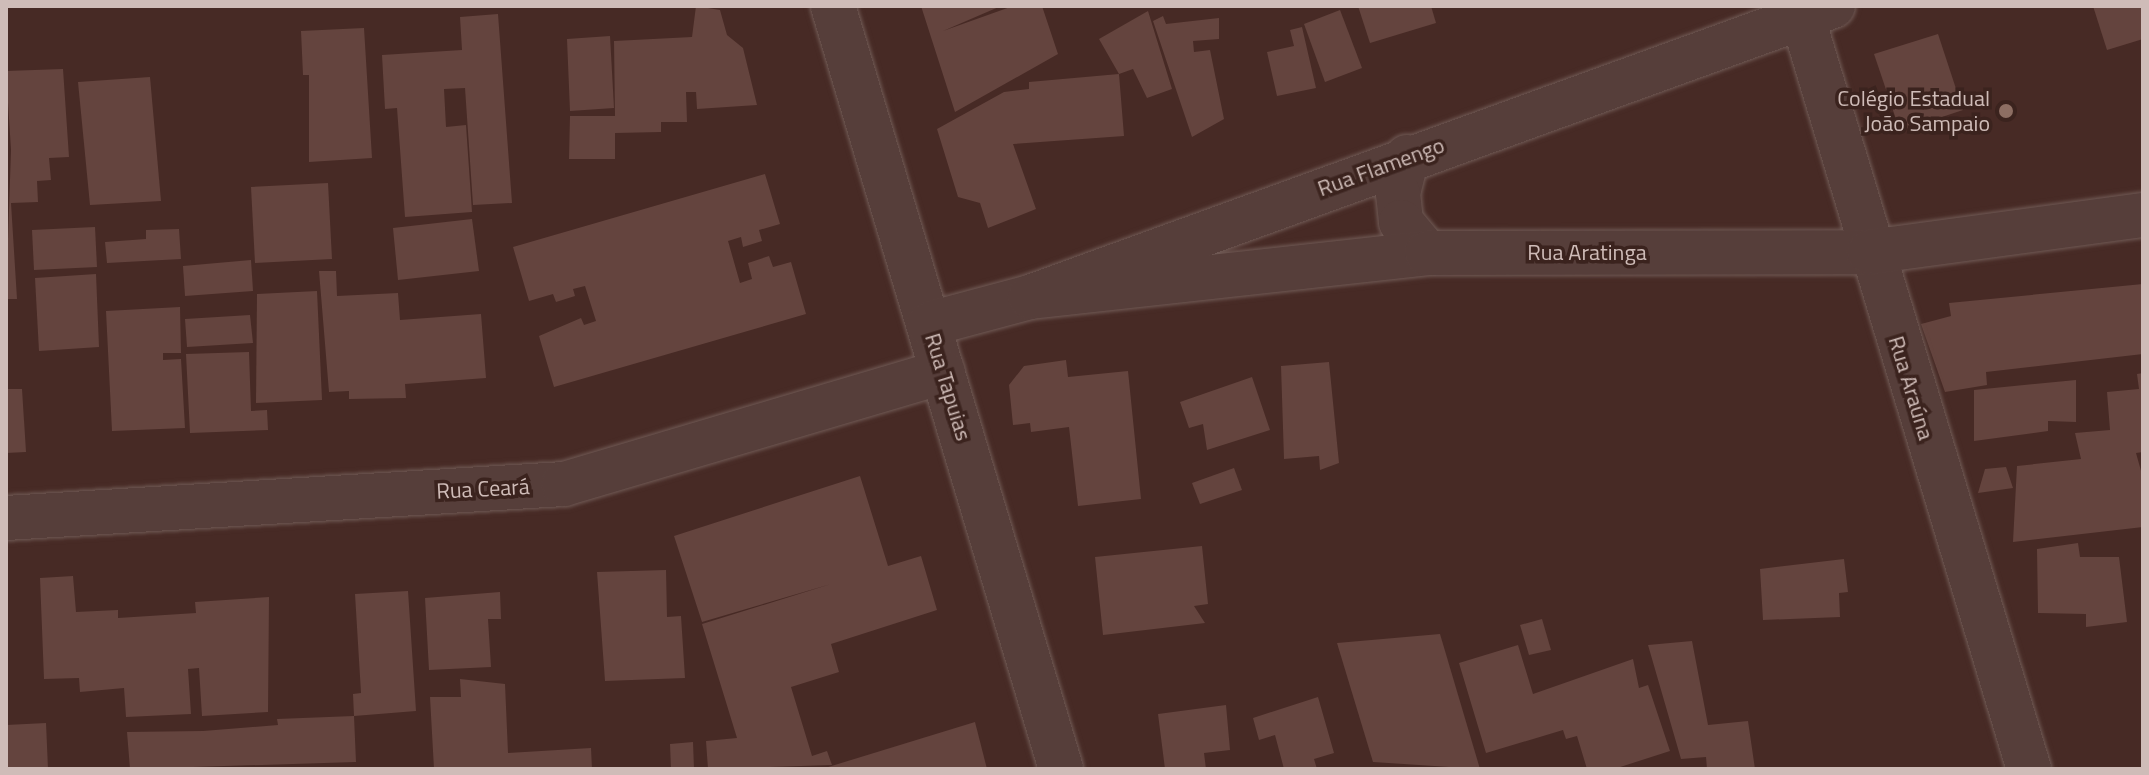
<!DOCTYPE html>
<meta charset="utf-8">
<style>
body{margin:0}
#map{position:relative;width:2149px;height:775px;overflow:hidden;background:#472a25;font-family:"Titillium Web",sans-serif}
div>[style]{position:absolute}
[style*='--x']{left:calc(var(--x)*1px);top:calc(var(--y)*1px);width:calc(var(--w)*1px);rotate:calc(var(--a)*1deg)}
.building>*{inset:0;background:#64443e}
.roads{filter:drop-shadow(0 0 2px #705a55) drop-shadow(0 0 2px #705a55)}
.minor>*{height:44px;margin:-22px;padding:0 22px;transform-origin:22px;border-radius:22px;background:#563e3a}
.dots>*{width:22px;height:22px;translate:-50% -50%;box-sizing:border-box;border:4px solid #3b231e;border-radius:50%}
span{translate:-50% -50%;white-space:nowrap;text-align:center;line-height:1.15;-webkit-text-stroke:7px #3b231e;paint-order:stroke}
.poi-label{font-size:22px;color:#cfbcb8}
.right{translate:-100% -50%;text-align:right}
.street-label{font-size:22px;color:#cfbcb8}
.frame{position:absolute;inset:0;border:8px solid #cfbcb8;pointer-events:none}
</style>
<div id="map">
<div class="building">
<div style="clip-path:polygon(696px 6px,720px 10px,727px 35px,743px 48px,757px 105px,697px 109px,696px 92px,686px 92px,687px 122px,661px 122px,661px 132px,615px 133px,615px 159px,569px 159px,570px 116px,615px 116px,614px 41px,692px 37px)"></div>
<div style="clip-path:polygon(921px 6px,1001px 6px,943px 31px,1013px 6px,1042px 6px,1058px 54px,955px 112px)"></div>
<div style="clip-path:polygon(1358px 6px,1431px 6px,1436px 23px,1370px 43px)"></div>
<div style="clip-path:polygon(2093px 6px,2143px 6px,2143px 39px,2107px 50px)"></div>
<div style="clip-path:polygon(1340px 10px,1362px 68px,1325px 82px,1304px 24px)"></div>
<div style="clip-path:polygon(1148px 11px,1172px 89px,1147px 98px,1133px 69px,1119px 74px,1099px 39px)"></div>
<div style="clip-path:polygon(498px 14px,512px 203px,473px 205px,465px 88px,444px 89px,446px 127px,466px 125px,472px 212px,405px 217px,397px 108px,385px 109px,382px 55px,462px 50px,460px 17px)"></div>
<div style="clip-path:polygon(1163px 16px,1166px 24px,1219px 18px,1219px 39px,1193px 41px,1194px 52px,1210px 50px,1224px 119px,1192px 137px,1153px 21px)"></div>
<div style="clip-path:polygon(1302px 27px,1316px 88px,1277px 96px,1267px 52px,1294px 46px,1290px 30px)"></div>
<div style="clip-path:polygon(364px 28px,372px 158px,309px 162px,309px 75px,303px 75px,301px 31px)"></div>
<div style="clip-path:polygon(1938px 34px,1963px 110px,1900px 131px,1874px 54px)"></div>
<div style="clip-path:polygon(610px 36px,614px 108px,570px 111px,567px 39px)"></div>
<div style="clip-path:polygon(63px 69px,69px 157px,49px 158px,51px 180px,37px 181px,38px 202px,11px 203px,17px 299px,6px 299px,11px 150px,6px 71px)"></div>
<div style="clip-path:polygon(1119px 74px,1124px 136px,1013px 144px,1036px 209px,988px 228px,980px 203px,958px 197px,937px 129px,1004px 92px,1029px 89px,1029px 82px)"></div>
<div style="clip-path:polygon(150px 77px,161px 201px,90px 205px,78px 82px)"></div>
<div style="clip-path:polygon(765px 174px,780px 224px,759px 230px,762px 241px,743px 247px,741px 237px,728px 241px,740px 283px,752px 279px,748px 263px,769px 256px,773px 267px,791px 262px,806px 314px,554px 387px,539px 336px,581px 318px,584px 325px,596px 321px,585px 286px,573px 289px,575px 296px,556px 302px,553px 294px,529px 301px,513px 247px)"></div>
<div style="clip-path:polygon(328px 183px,332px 259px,255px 263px,251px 187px)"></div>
<div style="clip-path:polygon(472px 219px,479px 271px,398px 280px,393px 228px)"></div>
<div style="clip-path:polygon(95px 227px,97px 267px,34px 270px,32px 230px)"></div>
<div style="clip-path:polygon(179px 229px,181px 259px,107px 263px,105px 242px,146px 239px,146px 230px)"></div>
<div style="clip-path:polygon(251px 260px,253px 291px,185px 296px,183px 266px)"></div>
<div style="clip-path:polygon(319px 271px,336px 271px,337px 296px,398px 293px,400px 320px,481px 314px,486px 378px,405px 384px,406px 398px,349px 399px,349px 391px,329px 392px)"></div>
<div style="clip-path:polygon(96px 274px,99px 347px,39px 351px,35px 278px)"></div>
<div style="clip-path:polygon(2143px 284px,2143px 354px,1986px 372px,1987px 385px,1945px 392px,1921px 324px,1951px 316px,1949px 303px)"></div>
<div style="clip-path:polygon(317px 291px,322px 400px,256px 403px,257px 294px)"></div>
<div style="clip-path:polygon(180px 307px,181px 353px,163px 353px,163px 360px,181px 359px,185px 428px,112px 431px,106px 311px)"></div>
<div style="clip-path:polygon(250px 315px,253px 343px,187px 347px,185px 319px)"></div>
<div style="clip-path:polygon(249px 352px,251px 411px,267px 410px,268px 430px,190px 433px,186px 354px)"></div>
<div style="clip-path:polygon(1066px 360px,1068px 377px,1128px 371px,1141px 499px,1078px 506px,1069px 427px,1031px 432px,1030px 423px,1013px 425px,1009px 385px,1024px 366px)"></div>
<div style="clip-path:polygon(1329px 362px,1339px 463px,1320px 470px,1319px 456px,1284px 459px,1281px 366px)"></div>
<div style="clip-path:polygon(2143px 373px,2143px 452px,2136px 453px,2143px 478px,2143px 527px,2013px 542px,2017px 466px,2081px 459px,2075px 433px,2110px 430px,2107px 392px,2139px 389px,2137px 374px)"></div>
<div style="clip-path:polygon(1252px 377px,1270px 430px,1207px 450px,1203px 424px,1189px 428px,1180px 402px)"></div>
<div style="clip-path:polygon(2076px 380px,2076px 422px,2048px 421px,2048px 431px,1974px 441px,1974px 390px)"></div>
<div style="clip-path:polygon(6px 389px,22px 389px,26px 452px,6px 453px)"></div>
<div style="clip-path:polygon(2006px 467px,2013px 488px,1978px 493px,1985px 469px)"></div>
<div style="clip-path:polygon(1234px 468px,1242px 490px,1200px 504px,1192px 483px)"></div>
<div style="clip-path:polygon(860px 476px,888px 566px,921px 556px,937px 610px,831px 644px,839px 672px,791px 687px,812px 756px,827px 751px,832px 765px,708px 769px,706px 741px,737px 738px,702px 624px,831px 584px,702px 622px,674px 536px)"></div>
<div style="clip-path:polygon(2078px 543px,2080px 557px,2119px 557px,2127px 622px,2086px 627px,2086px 614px,2038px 613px,2037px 549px)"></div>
<div style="clip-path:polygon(1202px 546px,1208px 604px,1194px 606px,1205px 623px,1103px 635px,1095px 557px)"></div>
<div style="clip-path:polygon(1844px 559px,1848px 592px,1839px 593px,1840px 617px,1763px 620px,1760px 569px)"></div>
<div style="clip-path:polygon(666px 570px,667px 617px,681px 616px,685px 678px,605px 681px,597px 572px)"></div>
<div style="clip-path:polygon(73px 576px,76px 612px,118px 610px,118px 618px,196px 613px,195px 602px,269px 597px,268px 712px,202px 716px,199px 668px,188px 669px,191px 714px,126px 717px,124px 688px,80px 692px,79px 678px,44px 679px,40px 578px)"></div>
<div style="clip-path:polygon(408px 591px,416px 711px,354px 716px,353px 694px,361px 693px,355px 594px)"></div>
<div style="clip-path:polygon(500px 592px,501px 619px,488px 619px,491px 667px,429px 670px,425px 598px)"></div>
<div style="clip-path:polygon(1542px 619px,1551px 650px,1529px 655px,1520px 625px)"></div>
<div style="clip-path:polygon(1440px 634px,1480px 769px,1373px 762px,1337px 643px)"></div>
<div style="clip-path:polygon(1692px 641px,1708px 725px,1748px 721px,1755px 769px,1707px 769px,1706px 757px,1681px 759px,1648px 645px)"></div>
<div style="clip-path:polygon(1518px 645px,1533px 694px,1633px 659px,1639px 688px,1648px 685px,1670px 751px,1614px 769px,1587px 769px,1577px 736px,1566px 739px,1563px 730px,1486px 753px,1459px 663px)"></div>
<div style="clip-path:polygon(460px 679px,505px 684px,508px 753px,591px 748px,592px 769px,434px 769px,430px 697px,461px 697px)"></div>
<div style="clip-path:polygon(1318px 697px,1334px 753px,1314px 759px,1317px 769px,1284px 769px,1275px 735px,1259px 740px,1253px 718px)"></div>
<div style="clip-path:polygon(1226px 705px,1230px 750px,1204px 753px,1206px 769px,1165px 769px,1158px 714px)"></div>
<div style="clip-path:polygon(354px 716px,356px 762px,130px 769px,127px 732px,203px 731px,278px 725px,277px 719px)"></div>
<div style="clip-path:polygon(975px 722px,987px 769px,825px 769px,825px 768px)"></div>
<div style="clip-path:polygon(46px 723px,48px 769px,6px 769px,6px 725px)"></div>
<div style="clip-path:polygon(693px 742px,694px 769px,671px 769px,670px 744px)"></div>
</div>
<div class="roads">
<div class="minor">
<div style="--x:833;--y:6;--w:796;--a:73.36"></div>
<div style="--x:1799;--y:6;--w:797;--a:73.23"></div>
<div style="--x:1407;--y:157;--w:37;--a:104"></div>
<div style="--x:1398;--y:193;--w:29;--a:84"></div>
<div style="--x:1401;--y:222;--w:40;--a:50"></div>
<div style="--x:1030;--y:297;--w:399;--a:-6.3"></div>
<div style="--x:1427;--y:253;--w:442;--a:-0.1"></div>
<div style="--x:1869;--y:252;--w:276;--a:-7.7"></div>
<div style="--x:929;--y:324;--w:105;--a:-15"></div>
<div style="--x:1030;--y:297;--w:854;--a:-19.92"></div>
<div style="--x:6;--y:518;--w:559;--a:-3.49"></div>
<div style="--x:564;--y:484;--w:395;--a:-16.5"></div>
</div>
</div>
<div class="dots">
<div style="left:2006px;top:111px;background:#8d6e63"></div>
</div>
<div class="poi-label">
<span class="right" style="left:1990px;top:111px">Colégio Estadual<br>João Sampaio</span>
</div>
<div class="street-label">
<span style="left:1381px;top:167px;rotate:-20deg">Rua Flamengo</span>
<span style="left:1587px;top:253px">Rua Aratinga</span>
<span style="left:948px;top:387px;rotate:73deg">Rua Tapuias</span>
<span style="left:1911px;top:388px;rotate:73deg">Rua Araúna</span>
<span style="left:483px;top:489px;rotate:-3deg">Rua Ceará</span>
</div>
<div class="frame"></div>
</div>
